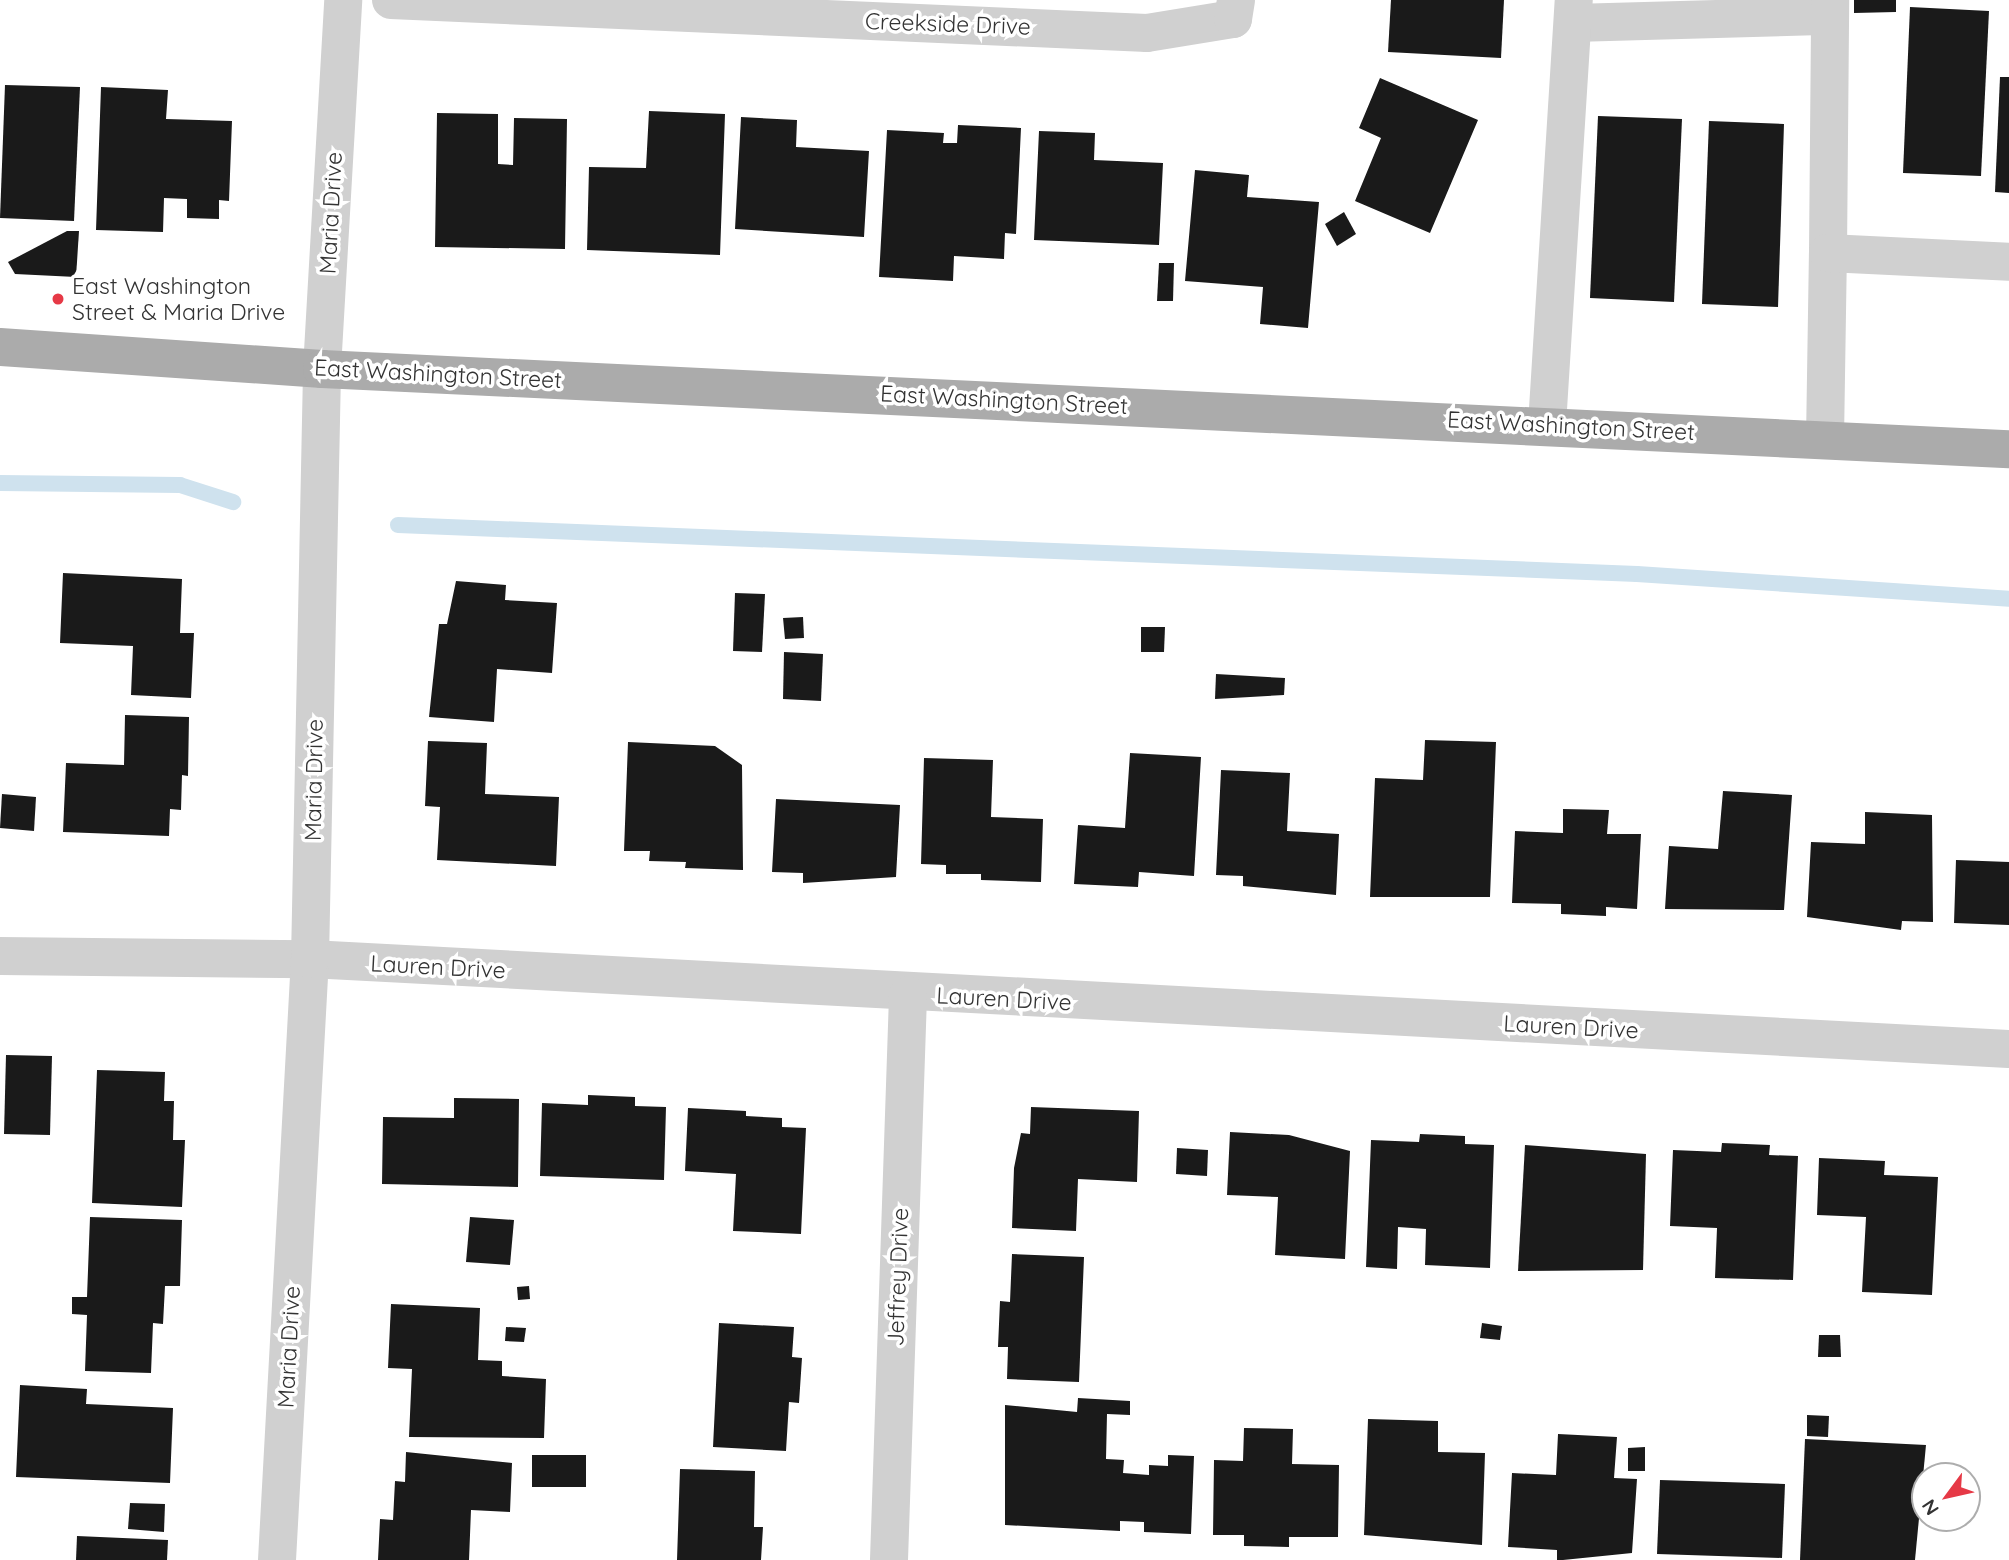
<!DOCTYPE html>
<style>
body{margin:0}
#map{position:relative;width:2009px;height:1560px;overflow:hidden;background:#fff;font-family:Quicksand,sans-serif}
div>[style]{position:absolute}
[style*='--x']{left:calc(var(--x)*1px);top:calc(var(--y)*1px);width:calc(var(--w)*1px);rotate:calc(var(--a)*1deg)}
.stream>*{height:16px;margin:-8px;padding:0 8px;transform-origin:8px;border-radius:8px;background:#cfe2ee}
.building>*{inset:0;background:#1a1a1a}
.minor>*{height:38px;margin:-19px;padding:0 19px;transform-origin:19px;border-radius:19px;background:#d0d0d0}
.major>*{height:38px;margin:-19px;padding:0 19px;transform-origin:19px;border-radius:19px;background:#ababab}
.dots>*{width:19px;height:19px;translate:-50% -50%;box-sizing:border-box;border:4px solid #fff;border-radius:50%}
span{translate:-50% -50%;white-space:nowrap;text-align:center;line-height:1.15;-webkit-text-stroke:7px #fff;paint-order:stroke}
.street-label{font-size:23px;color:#333}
.poi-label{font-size:23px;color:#333}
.left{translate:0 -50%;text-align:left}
.north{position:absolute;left:1911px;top:1462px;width:70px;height:70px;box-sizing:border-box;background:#fff;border:2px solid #adadad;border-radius:50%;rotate:237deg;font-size:19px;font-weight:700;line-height:28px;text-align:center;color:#333}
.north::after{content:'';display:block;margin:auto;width:24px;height:32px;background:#e63946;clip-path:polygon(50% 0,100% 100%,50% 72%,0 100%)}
</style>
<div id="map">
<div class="stream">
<div style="--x:0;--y:483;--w:180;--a:0.6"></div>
<div style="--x:180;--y:485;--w:56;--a:17.8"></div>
<div style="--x:398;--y:525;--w:1240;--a:2.26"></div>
<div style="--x:1637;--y:574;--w:373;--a:3.8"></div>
</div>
<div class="building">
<div style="clip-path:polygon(1391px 0,1504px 0,1501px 58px,1388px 52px)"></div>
<div style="clip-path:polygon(1854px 0,1896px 0,1896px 12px,1854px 13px)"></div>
<div style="clip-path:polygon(1910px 7px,1989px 11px,1981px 176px,1903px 173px)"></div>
<div style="clip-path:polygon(2000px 77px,2009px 77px,2009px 193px,1995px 192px)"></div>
<div style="clip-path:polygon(1380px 78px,1478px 120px,1430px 233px,1355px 201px,1381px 138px,1359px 128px)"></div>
<div style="clip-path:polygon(5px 85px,80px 87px,74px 221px,0 218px)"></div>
<div style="clip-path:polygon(101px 87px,168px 90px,166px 119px,232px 121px,229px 201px,219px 200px,219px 219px,187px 218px,187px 199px,164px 198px,163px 232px,96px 230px)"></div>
<div style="clip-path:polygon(649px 111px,725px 114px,720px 255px,587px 250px,589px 167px,646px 168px)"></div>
<div style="clip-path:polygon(437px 113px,498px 114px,498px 164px,513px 165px,514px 118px,567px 119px,565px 249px,435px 247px)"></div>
<div style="clip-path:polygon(1598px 116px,1682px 119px,1674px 302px,1590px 298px)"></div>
<div style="clip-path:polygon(741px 117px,797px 120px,796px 147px,869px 151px,864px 237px,735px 229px)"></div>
<div style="clip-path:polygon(1709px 121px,1784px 124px,1778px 307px,1702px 304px)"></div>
<div style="clip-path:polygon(958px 125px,1021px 128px,1016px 234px,1005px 233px,1004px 259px,954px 256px,953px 281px,879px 277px,887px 130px,944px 133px,943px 143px,957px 143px)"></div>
<div style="clip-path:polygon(1039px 131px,1095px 133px,1094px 160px,1163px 163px,1159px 245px,1034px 240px)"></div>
<div style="clip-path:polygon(1195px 170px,1249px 175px,1247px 197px,1319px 202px,1308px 328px,1260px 324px,1263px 287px,1185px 281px)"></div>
<div style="clip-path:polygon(1344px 212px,1356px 234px,1337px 246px,1325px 224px)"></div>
<div style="clip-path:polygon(67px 231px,79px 231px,76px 277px,15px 274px,8px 262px)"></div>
<div style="clip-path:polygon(1159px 263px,1174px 263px,1173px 301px,1157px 301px)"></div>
<div style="clip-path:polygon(63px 573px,182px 579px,180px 633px,194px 633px,191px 698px,131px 695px,133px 646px,60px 643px)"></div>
<div style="clip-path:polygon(456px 581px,506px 585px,505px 600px,557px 603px,552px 673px,497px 669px,494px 722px,429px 717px,439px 624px,447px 624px)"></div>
<div style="clip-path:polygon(735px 593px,765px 594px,762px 652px,733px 651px)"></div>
<div style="clip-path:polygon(803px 617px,804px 638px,785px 639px,783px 618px)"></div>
<div style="clip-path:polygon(1141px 627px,1165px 627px,1164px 652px,1141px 652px)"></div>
<div style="clip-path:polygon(784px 652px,823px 654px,821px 701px,783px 699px)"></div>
<div style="clip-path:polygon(1216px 674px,1285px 678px,1284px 695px,1215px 699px)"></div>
<div style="clip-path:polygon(125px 715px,189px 717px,188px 776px,182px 775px,181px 810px,170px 809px,169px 836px,63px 832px,66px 763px,124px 765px)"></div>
<div style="clip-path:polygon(1425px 740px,1496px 742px,1490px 897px,1370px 897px,1375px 778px,1423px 780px)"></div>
<div style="clip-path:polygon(428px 741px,487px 743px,485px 794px,559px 797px,556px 866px,437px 860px,440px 807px,425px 806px)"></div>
<div style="clip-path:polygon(628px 742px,715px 746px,742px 765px,743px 870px,685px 868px,686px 862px,649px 861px,650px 851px,624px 851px)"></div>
<div style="clip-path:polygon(1130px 753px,1201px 757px,1194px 876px,1139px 872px,1138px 887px,1074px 884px,1078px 825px,1125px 828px)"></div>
<div style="clip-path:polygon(924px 758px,993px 760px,991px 817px,1043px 819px,1041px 882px,981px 880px,981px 874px,946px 874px,946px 865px,921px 864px)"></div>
<div style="clip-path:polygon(1221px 770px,1290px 773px,1287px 831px,1339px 834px,1336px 895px,1243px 886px,1243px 876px,1216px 875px)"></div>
<div style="clip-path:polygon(1723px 791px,1792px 795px,1784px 910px,1665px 909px,1669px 846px,1718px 849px)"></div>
<div style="clip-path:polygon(2px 794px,36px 797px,34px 831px,0 828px)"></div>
<div style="clip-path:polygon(776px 799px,900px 805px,896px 877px,803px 883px,803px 873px,772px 872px)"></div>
<div style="clip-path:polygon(1563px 809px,1609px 810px,1607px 834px,1641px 834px,1637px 909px,1606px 907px,1606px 916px,1561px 914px,1561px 904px,1512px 903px,1515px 831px,1563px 833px)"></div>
<div style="clip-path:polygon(1865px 812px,1932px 815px,1933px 922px,1902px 921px,1901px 930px,1807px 917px,1811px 842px,1865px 844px)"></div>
<div style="clip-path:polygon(1956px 860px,2009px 862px,2009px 925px,1954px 923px)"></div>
<div style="clip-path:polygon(6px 1055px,52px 1056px,50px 1135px,4px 1134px)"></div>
<div style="clip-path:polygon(97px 1070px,165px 1072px,164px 1101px,174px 1101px,173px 1140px,185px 1140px,182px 1207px,92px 1203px)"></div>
<div style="clip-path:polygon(588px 1095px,635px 1097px,635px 1106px,666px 1107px,664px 1180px,540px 1176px,542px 1103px,588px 1105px)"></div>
<div style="clip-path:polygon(454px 1098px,519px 1099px,518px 1187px,382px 1184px,383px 1117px,454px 1118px)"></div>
<div style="clip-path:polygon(1031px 1107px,1139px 1111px,1137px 1182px,1078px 1179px,1076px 1231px,1012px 1228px,1014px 1168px,1021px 1133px,1030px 1134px)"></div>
<div style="clip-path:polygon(688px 1108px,746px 1111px,746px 1116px,782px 1118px,782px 1127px,806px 1128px,801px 1234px,733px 1231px,736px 1174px,685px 1171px)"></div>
<div style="clip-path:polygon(1230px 1132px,1289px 1135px,1350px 1151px,1345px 1259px,1275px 1255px,1278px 1197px,1227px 1195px)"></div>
<div style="clip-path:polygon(1420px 1134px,1465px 1136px,1465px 1144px,1494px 1145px,1490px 1268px,1425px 1265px,1426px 1229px,1398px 1227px,1397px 1269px,1366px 1267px,1371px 1140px,1419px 1142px)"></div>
<div style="clip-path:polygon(1722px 1143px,1770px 1145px,1769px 1155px,1798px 1156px,1793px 1280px,1715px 1278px,1717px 1228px,1670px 1226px,1673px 1150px,1721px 1152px)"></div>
<div style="clip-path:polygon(1525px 1145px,1646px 1154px,1643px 1270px,1518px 1271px)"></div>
<div style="clip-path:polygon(1177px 1148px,1208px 1150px,1207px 1176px,1176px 1174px)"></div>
<div style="clip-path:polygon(1819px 1158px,1885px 1161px,1884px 1175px,1938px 1177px,1932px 1295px,1862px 1292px,1866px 1217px,1817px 1215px)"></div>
<div style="clip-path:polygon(90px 1217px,182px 1220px,180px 1286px,165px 1286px,163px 1324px,153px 1323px,151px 1373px,85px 1371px,87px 1315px,72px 1314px,72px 1297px,87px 1297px)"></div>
<div style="clip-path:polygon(470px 1217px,514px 1220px,510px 1265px,466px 1262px)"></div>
<div style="clip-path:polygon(1012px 1254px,1084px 1257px,1079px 1382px,1007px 1379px,1008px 1347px,998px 1347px,1000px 1301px,1010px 1302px)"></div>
<div style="clip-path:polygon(529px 1286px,530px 1299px,518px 1300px,517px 1287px)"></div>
<div style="clip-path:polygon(391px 1304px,480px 1308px,478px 1360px,502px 1361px,502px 1376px,546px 1379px,544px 1438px,409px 1437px,412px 1369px,388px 1368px)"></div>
<div style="clip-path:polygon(719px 1323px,794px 1327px,792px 1357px,802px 1358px,799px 1403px,789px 1402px,786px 1451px,713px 1447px)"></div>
<div style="clip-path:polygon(1482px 1323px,1502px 1326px,1500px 1340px,1480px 1338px)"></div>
<div style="clip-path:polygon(506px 1327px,526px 1328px,524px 1342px,505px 1341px)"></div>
<div style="clip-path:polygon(1819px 1335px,1840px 1335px,1841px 1357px,1818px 1357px)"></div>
<div style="clip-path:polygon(20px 1385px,87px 1389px,86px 1404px,173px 1408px,170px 1483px,16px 1477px)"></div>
<div style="clip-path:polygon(1078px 1398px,1130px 1401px,1130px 1415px,1107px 1414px,1106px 1459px,1124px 1460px,1123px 1473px,1149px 1475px,1149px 1465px,1168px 1466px,1168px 1455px,1194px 1456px,1191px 1534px,1144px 1532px,1144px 1522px,1120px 1521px,1120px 1531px,1005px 1525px,1005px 1405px,1077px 1412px)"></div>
<div style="clip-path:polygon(1807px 1415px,1829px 1416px,1828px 1437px,1807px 1436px)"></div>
<div style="clip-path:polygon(1368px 1419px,1438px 1421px,1438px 1452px,1485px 1453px,1482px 1545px,1364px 1535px)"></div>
<div style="clip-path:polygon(1244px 1428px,1293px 1429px,1292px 1464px,1339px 1465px,1338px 1537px,1289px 1537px,1289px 1547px,1244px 1546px,1244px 1535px,1213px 1535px,1214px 1460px,1243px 1461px)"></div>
<div style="clip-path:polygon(1558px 1434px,1617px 1437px,1614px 1478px,1637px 1479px,1632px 1553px,1563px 1560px,1557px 1560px,1557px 1550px,1508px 1547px,1512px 1473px,1556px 1475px)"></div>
<div style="clip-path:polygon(1805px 1439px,1926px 1445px,1915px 1560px,1800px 1560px)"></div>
<div style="clip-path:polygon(1645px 1447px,1645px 1471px,1628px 1471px,1628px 1448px)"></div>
<div style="clip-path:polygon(406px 1452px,512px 1463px,510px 1512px,471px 1510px,469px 1560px,378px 1560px,380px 1519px,393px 1520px,395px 1481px,405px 1482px)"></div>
<div style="clip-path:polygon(532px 1455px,586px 1455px,586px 1487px,532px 1487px)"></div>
<div style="clip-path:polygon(680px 1469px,755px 1471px,754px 1527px,763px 1527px,761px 1560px,677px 1560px)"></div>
<div style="clip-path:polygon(1660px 1480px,1785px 1484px,1782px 1558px,1657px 1554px)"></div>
<div style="clip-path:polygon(130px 1503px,165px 1504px,164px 1532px,128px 1529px)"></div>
<div style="clip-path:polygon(77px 1536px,168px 1540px,167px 1560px,76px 1560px)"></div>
</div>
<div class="minor">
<div style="--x:391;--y:0;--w:757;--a:2.5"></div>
<div style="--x:1147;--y:33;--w:87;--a:-9.2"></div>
<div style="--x:1233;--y:19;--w:19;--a:-81"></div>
<div style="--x:1573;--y:23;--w:257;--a:-1.6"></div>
<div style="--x:1828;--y:253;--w:253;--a:-89.5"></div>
<div style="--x:1547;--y:425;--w:426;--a:-86.4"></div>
<div style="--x:1825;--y:440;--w:187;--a:-89.1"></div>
<div style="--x:1828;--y:253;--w:181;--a:2.8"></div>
<div style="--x:0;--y:956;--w:310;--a:0.6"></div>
<div style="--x:310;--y:959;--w:1701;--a:3.03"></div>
<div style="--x:277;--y:1560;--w:602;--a:-86.86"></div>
<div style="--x:310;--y:959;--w:590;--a:-88.83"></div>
<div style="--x:322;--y:369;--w:370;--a:-86.7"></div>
<div style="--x:889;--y:1560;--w:565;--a:-88.07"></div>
</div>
<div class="major">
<div style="--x:0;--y:347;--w:323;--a:3.9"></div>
<div style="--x:322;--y:369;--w:1689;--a:2.72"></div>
</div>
<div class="dots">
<div style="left:58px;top:299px;background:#e63946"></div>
</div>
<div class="street-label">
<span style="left:948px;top:24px;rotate:2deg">Creekside Drive</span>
<span style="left:331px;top:213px;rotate:-87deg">Maria Drive</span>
<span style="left:438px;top:374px;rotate:3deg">East Washington Street</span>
<span style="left:1004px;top:400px;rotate:3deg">East Washington Street</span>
<span style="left:1571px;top:426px;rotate:3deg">East Washington Street</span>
<span style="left:314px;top:780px;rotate:-89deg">Maria Drive</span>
<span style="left:438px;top:967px;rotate:3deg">Lauren Drive</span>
<span style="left:1004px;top:999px;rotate:3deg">Lauren Drive</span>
<span style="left:1571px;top:1027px;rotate:3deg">Lauren Drive</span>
<span style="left:898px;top:1277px;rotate:-88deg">Jeffrey Drive</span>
<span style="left:289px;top:1347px;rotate:-87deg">Maria Drive</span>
</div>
<div class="poi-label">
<span class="left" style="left:72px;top:299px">East Washington<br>Street &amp; Maria Drive</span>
</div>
<div class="north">N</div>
</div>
